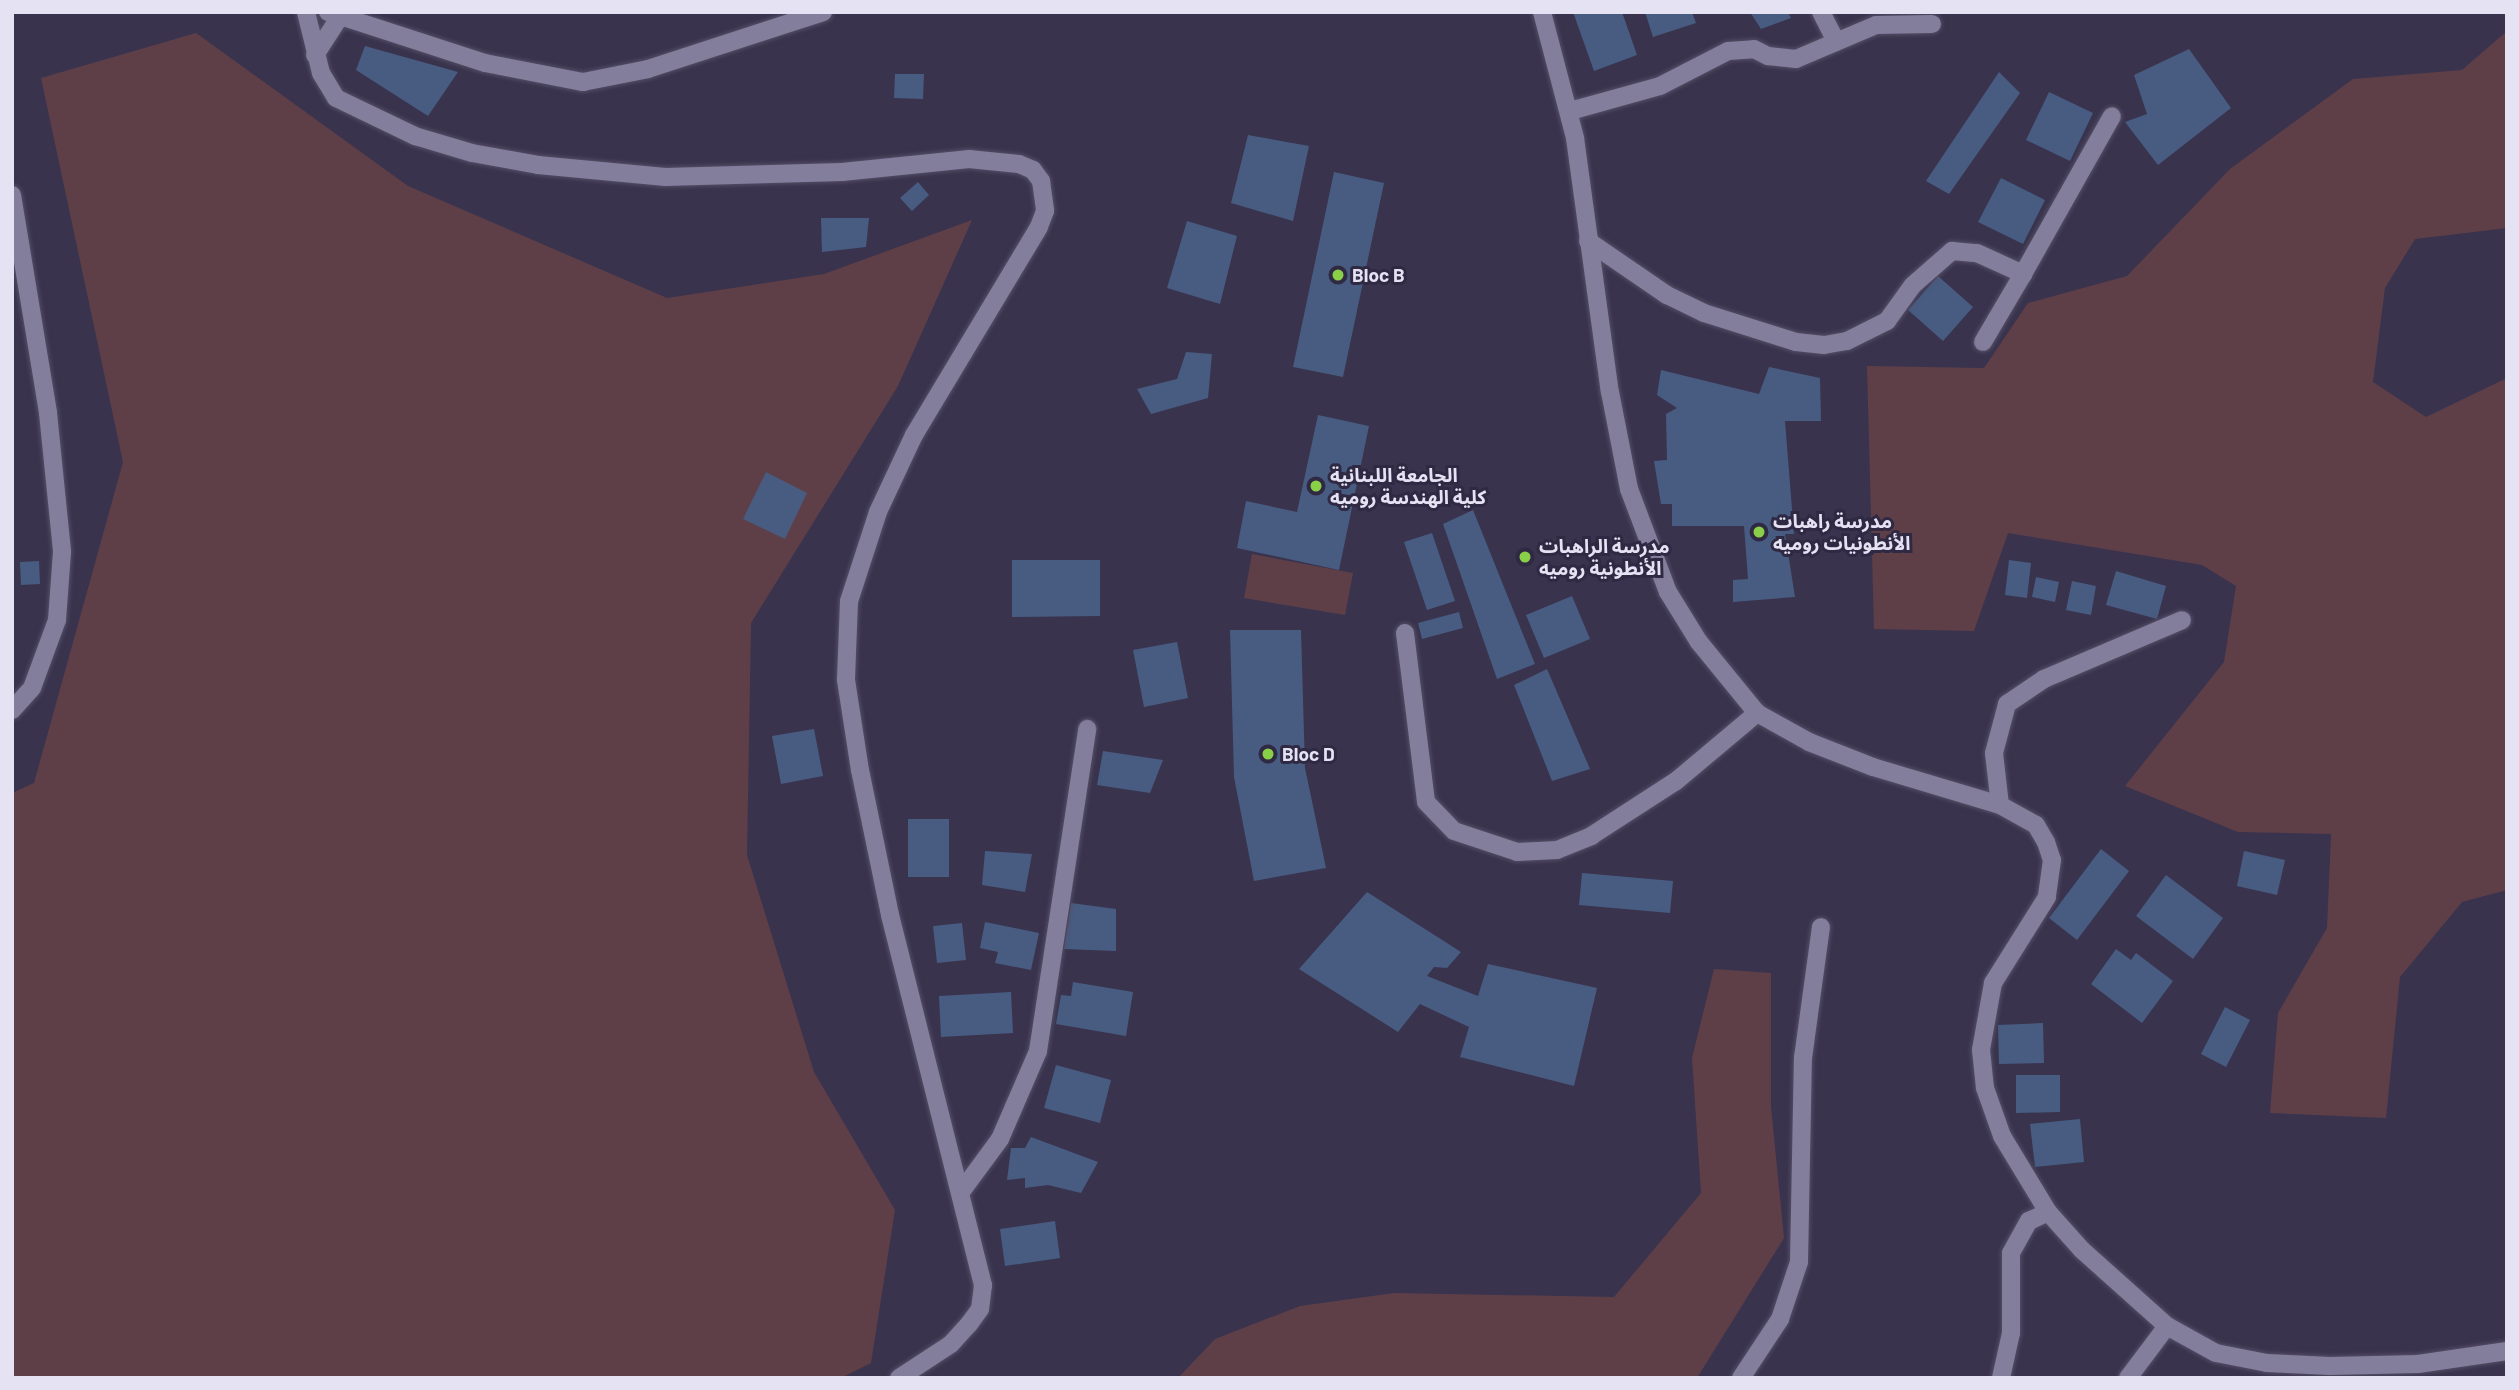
<!DOCTYPE html>
<meta charset="utf-8">
<style>
body{margin:0}
#map{position:relative;width:2519px;height:1390px;overflow:hidden;background:#39334e;font-family:Barlow,"Noto Sans Arabic",sans-serif}
div>[style]{position:absolute}
[style*='--x']{left:calc(var(--x)*1px);top:calc(var(--y)*1px);width:calc(var(--w)*1px);rotate:calc(var(--a)*1deg)}
.green>*{inset:0;background:#5e3f48}
.building>*{inset:0;background:#485c81}
.roads{filter:drop-shadow(0 0 2px #544e65) drop-shadow(0 0 2px #544e65)}
.street>*{height:18px;margin:-9px;padding:0 9px;transform-origin:9px;border-radius:9px;background:#847e9d}
.secondary>*{height:18px;margin:-9px;padding:0 9px;transform-origin:9px;border-radius:9px;background:#847e9d}
.dots>*{width:19px;height:19px;translate:-50% -50%;box-sizing:border-box;border:4px solid #2f2943;border-radius:50%}
span{translate:-50% -50%;white-space:nowrap;text-align:center;line-height:1.15;-webkit-text-stroke:6px #2f2943;paint-order:stroke}
.poi-label{font-size:19px;color:#e5e2f3;font-weight:700}
.left{translate:0 -50%;text-align:left}
.frame{position:absolute;inset:0;border:14px solid #e5e2f3;pointer-events:none}
</style>
<div id="map">
<div class="green">
<div style="clip-path:polygon(2507px 31px,2507px 228px,2415px 239px,2385px 288px,2373px 382px,2426px 417px,2507px 378px,2507px 890px,2462px 902px,2400px 977px,2386px 1118px,2270px 1113px,2278px 1013px,2327px 928px,2331px 834px,2238px 832px,2125px 786px,2224px 662px,2236px 586px,2202px 565px,2008px 533px,1974px 631px,1874px 629px,1867px 366px,1984px 368px,2028px 303px,2127px 276px,2230px 169px,2353px 79px,2462px 70px)"></div>
<div style="clip-path:polygon(196px 33px,408px 186px,667px 298px,824px 274px,972px 220px,898px 386px,751px 623px,747px 855px,814px 1072px,895px 1210px,871px 1363px,841px 1378px,12px 1378px,12px 793px,34px 783px,123px 462px,41px 78px)"></div>
<div style="clip-path:polygon(1252px 554px,1353px 573px,1345px 615px,1244px 598px)"></div>
<div style="clip-path:polygon(1714px 969px,1771px 973px,1771px 1107px,1784px 1238px,1697px 1378px,1178px 1378px,1215px 1339px,1300px 1306px,1394px 1293px,1614px 1297px,1701px 1193px,1692px 1058px)"></div>
</div>
<div class="building">
<div style="clip-path:polygon(1573px 12px,1622px 12px,1637px 55px,1594px 71px)"></div>
<div style="clip-path:polygon(1645px 12px,1692px 12px,1696px 23px,1653px 37px)"></div>
<div style="clip-path:polygon(1750px 12px,1788px 12px,1791px 18px,1761px 29px)"></div>
<div style="clip-path:polygon(365px 46px,458px 72px,428px 116px,356px 70px)"></div>
<div style="clip-path:polygon(2189px 49px,2231px 108px,2158px 165px,2125px 122px,2147px 114px,2134px 75px)"></div>
<div style="clip-path:polygon(1999px 72px,2020px 93px,1949px 194px,1926px 181px)"></div>
<div style="clip-path:polygon(895px 74px,924px 74px,923px 99px,894px 98px)"></div>
<div style="clip-path:polygon(2049px 92px,2093px 113px,2070px 161px,2026px 140px)"></div>
<div style="clip-path:polygon(1248px 135px,1309px 146px,1293px 221px,1231px 203px)"></div>
<div style="clip-path:polygon(1334px 172px,1384px 183px,1343px 377px,1293px 367px)"></div>
<div style="clip-path:polygon(2001px 178px,2045px 200px,2023px 244px,1978px 222px)"></div>
<div style="clip-path:polygon(918px 182px,929px 195px,912px 211px,900px 198px)"></div>
<div style="clip-path:polygon(821px 218px,869px 218px,866px 247px,822px 252px)"></div>
<div style="clip-path:polygon(1187px 221px,1237px 236px,1220px 304px,1167px 288px)"></div>
<div style="clip-path:polygon(1938px 276px,1973px 307px,1943px 341px,1908px 310px)"></div>
<div style="clip-path:polygon(1186px 352px,1212px 354px,1208px 398px,1151px 414px,1137px 389px,1177px 379px)"></div>
<div style="clip-path:polygon(1769px 367px,1820px 378px,1821px 421px,1785px 421px,1794px 534px,1785px 534px,1795px 597px,1733px 602px,1733px 580px,1748px 579px,1744px 526px,1672px 526px,1672px 504px,1661px 504px,1654px 461px,1667px 460px,1666px 414px,1677px 408px,1657px 395px,1661px 370px,1759px 394px)"></div>
<div style="clip-path:polygon(1318px 415px,1369px 426px,1339px 570px,1237px 548px,1246px 501px,1297px 512px)"></div>
<div style="clip-path:polygon(766px 472px,807px 493px,785px 539px,743px 519px)"></div>
<div style="clip-path:polygon(1473px 510px,1535px 664px,1497px 679px,1443px 524px)"></div>
<div style="clip-path:polygon(1432px 533px,1455px 601px,1427px 610px,1404px 542px)"></div>
<div style="clip-path:polygon(1012px 560px,1100px 560px,1100px 616px,1012px 617px)"></div>
<div style="clip-path:polygon(2009px 560px,2031px 563px,2027px 598px,2005px 595px)"></div>
<div style="clip-path:polygon(39px 561px,40px 584px,21px 585px,20px 562px)"></div>
<div style="clip-path:polygon(2116px 571px,2166px 586px,2157px 619px,2106px 605px)"></div>
<div style="clip-path:polygon(2036px 577px,2059px 582px,2055px 602px,2032px 597px)"></div>
<div style="clip-path:polygon(2072px 581px,2096px 586px,2091px 615px,2066px 610px)"></div>
<div style="clip-path:polygon(1572px 596px,1590px 639px,1544px 658px,1526px 615px)"></div>
<div style="clip-path:polygon(1459px 612px,1463px 628px,1422px 639px,1418px 623px)"></div>
<div style="clip-path:polygon(1230px 630px,1301px 630px,1305px 768px,1326px 868px,1254px 881px,1234px 777px)"></div>
<div style="clip-path:polygon(1177px 642px,1188px 698px,1144px 707px,1133px 650px)"></div>
<div style="clip-path:polygon(1547px 669px,1590px 769px,1552px 781px,1514px 685px)"></div>
<div style="clip-path:polygon(814px 729px,823px 776px,781px 784px,772px 736px)"></div>
<div style="clip-path:polygon(1103px 751px,1163px 760px,1150px 793px,1097px 785px)"></div>
<div style="clip-path:polygon(908px 819px,949px 819px,949px 877px,908px 877px)"></div>
<div style="clip-path:polygon(2101px 849px,2129px 871px,2077px 940px,2049px 918px)"></div>
<div style="clip-path:polygon(985px 851px,1032px 854px,1025px 892px,982px 885px)"></div>
<div style="clip-path:polygon(2244px 851px,2285px 860px,2277px 895px,2237px 886px)"></div>
<div style="clip-path:polygon(1582px 873px,1673px 881px,1670px 913px,1579px 905px)"></div>
<div style="clip-path:polygon(2166px 875px,2223px 918px,2193px 959px,2136px 916px)"></div>
<div style="clip-path:polygon(1367px 892px,1461px 952px,1447px 968px,1434px 967px,1427px 976px,1478px 996px,1488px 964px,1597px 988px,1574px 1086px,1460px 1057px,1469px 1027px,1420px 1004px,1398px 1032px,1299px 969px)"></div>
<div style="clip-path:polygon(1071px 903px,1116px 909px,1116px 951px,1064px 949px)"></div>
<div style="clip-path:polygon(985px 922px,1039px 933px,1031px 970px,995px 963px,998px 952px,980px 948px)"></div>
<div style="clip-path:polygon(962px 923px,966px 960px,937px 963px,933px 926px)"></div>
<div style="clip-path:polygon(2116px 949px,2131px 960px,2136px 953px,2173px 981px,2142px 1023px,2091px 984px)"></div>
<div style="clip-path:polygon(1073px 982px,1133px 992px,1126px 1036px,1056px 1024px,1061px 995px,1071px 996px)"></div>
<div style="clip-path:polygon(1011px 992px,1013px 1033px,941px 1037px,939px 996px)"></div>
<div style="clip-path:polygon(2225px 1007px,2250px 1020px,2226px 1067px,2201px 1054px)"></div>
<div style="clip-path:polygon(2043px 1023px,2044px 1063px,1999px 1064px,1998px 1025px)"></div>
<div style="clip-path:polygon(1056px 1065px,1111px 1080px,1100px 1123px,1044px 1108px)"></div>
<div style="clip-path:polygon(2016px 1075px,2060px 1075px,2060px 1112px,2016px 1113px)"></div>
<div style="clip-path:polygon(2080px 1119px,2084px 1162px,2035px 1167px,2030px 1124px)"></div>
<div style="clip-path:polygon(1031px 1137px,1098px 1162px,1081px 1193px,1048px 1185px,1025px 1188px,1025px 1178px,1007px 1180px,1011px 1148px,1025px 1148px)"></div>
<div style="clip-path:polygon(1055px 1221px,1060px 1258px,1005px 1266px,1000px 1229px)"></div>
</div>
<div class="roads">
<div class="street">
<div style="--x:328;--y:12;--w:165;--a:18"></div>
<div style="--x:485;--y:63;--w:100;--a:11"></div>
<div style="--x:583;--y:82;--w:66;--a:-11.3"></div>
<div style="--x:648;--y:69;--w:184;--a:-18"></div>
<div style="--x:1821;--y:12;--w:33;--a:63"></div>
<div style="--x:1570;--y:111;--w:93;--a:-15.5"></div>
<div style="--x:1660;--y:86;--w:76;--a:-27.2"></div>
<div style="--x:1728;--y:51;--w:26;--a:-4"></div>
<div style="--x:1754;--y:49;--w:16;--a:27"></div>
<div style="--x:1768;--y:56;--w:28;--a:6"></div>
<div style="--x:1796;--y:59;--w:87;--a:-23"></div>
<div style="--x:1876;--y:25;--w:56;--a:-1"></div>
<div style="--x:1588;--y:241;--w:96;--a:34.4"></div>
<div style="--x:1667;--y:295;--w:41;--a:25.9"></div>
<div style="--x:1704;--y:313;--w:96;--a:17.5"></div>
<div style="--x:1796;--y:342;--w:28;--a:6"></div>
<div style="--x:1824;--y:345;--w:23;--a:-10"></div>
<div style="--x:1847;--y:341;--w:45;--a:-26.6"></div>
<div style="--x:1887;--y:321;--w:44;--a:-54.2"></div>
<div style="--x:1913;--y:285;--w:52;--a:-41.1"></div>
<div style="--x:1952;--y:251;--w:25;--a:5"></div>
<div style="--x:1977;--y:253;--w:51;--a:24.5"></div>
<div style="--x:2023;--y:274;--w:181;--a:-60.6"></div>
<div style="--x:1983;--y:342;--w:79;--a:-59.5"></div>
<div style="--x:1405;--y:633;--w:170;--a:82.9"></div>
<div style="--x:1426;--y:802;--w:40;--a:46"></div>
<div style="--x:1454;--y:831;--w:66;--a:18.4"></div>
<div style="--x:1517;--y:852;--w:40;--a:-2.9"></div>
<div style="--x:1557;--y:850;--w:37;--a:-22"></div>
<div style="--x:1591;--y:836;--w:101;--a:-32.9"></div>
<div style="--x:1676;--y:781;--w:106;--a:-40"></div>
<div style="--x:2000;--y:805;--w:52;--a:-96.6"></div>
<div style="--x:1994;--y:753;--w:51;--a:-75.1"></div>
<div style="--x:2007;--y:704;--w:45;--a:-34"></div>
<div style="--x:2044;--y:679;--w:150;--a:-23.1"></div>
<div style="--x:961;--y:1192;--w:66;--a:-53.7"></div>
<div style="--x:1000;--y:1139;--w:96;--a:-66.6"></div>
<div style="--x:1038;--y:1051;--w:326;--a:-81.3"></div>
<div style="--x:1741;--y:1378;--w:71;--a:-56.5"></div>
<div style="--x:1780;--y:1319;--w:60;--a:-71.6"></div>
<div style="--x:1799;--y:1262;--w:204;--a:-88.9"></div>
<div style="--x:1803;--y:1058;--w:132;--a:-82.2"></div>
<div style="--x:2001;--y:1378;--w:46;--a:-77.5"></div>
<div style="--x:2011;--y:1333;--w:80;--a:-90"></div>
<div style="--x:2011;--y:1253;--w:37;--a:-61"></div>
<div style="--x:2029;--y:1221;--w:21;--a:-25"></div>
<div style="--x:2128;--y:1378;--w:65;--a:-53.1"></div>
</div>
<div class="secondary">
<div style="--x:306;--y:12;--w:63;--a:76.2"></div>
<div style="--x:321;--y:73;--w:29;--a:59"></div>
<div style="--x:336;--y:98;--w:88;--a:25.7"></div>
<div style="--x:415;--y:136;--w:59;--a:16.6"></div>
<div style="--x:472;--y:153;--w:67;--a:10.3"></div>
<div style="--x:538;--y:165;--w:128;--a:5.4"></div>
<div style="--x:665;--y:177;--w:177;--a:-1.6"></div>
<div style="--x:842;--y:172;--w:128;--a:-5.8"></div>
<div style="--x:969;--y:159;--w:50;--a:5.7"></div>
<div style="--x:1019;--y:164;--w:15;--a:23"></div>
<div style="--x:1033;--y:170;--w:14;--a:54"></div>
<div style="--x:1041;--y:181;--w:30;--a:82"></div>
<div style="--x:1045;--y:211;--w:17;--a:111"></div>
<div style="--x:1039;--y:227;--w:243;--a:121"></div>
<div style="--x:914;--y:435;--w:85;--a:115.1"></div>
<div style="--x:878;--y:512;--w:94;--a:108"></div>
<div style="--x:849;--y:601;--w:79;--a:92.2"></div>
<div style="--x:846;--y:680;--w:91;--a:81.2"></div>
<div style="--x:860;--y:770;--w:148;--a:78.3"></div>
<div style="--x:890;--y:915;--w:382;--a:75.9"></div>
<div style="--x:983;--y:1285;--w:24;--a:97"></div>
<div style="--x:980;--y:1309;--w:19;--a:126"></div>
<div style="--x:969;--y:1324;--w:27;--a:132"></div>
<div style="--x:951;--y:1344;--w:62;--a:146.8"></div>
<div style="--x:1542;--y:12;--w:130;--a:75.3"></div>
<div style="--x:1575;--y:138;--w:256;--a:82.2"></div>
<div style="--x:1610;--y:392;--w:99;--a:78.9"></div>
<div style="--x:1629;--y:489;--w:110;--a:69.3"></div>
<div style="--x:1668;--y:592;--w:59;--a:58.2"></div>
<div style="--x:1699;--y:642;--w:92;--a:50.8"></div>
<div style="--x:1757;--y:713;--w:60;--a:29.1"></div>
<div style="--x:1809;--y:742;--w:69;--a:21.3"></div>
<div style="--x:1873;--y:767;--w:133;--a:16.7"></div>
<div style="--x:2000;--y:805;--w:41;--a:29.1"></div>
<div style="--x:2036;--y:825;--w:20;--a:60"></div>
<div style="--x:2046;--y:842;--w:19;--a:72"></div>
<div style="--x:2052;--y:860;--w:37;--a:98"></div>
<div style="--x:2047;--y:897;--w:102;--a:122.1"></div>
<div style="--x:1993;--y:983;--w:68;--a:100.2"></div>
<div style="--x:1981;--y:1050;--w:38;--a:84"></div>
<div style="--x:1985;--y:1088;--w:51;--a:70.5"></div>
<div style="--x:2002;--y:1136;--w:89;--a:58.8"></div>
<div style="--x:2048;--y:1212;--w:51;--a:48.2"></div>
<div style="--x:2082;--y:1250;--w:114;--a:41.8"></div>
<div style="--x:2167;--y:1326;--w:56;--a:28.9"></div>
<div style="--x:2216;--y:1353;--w:52;--a:11.1"></div>
<div style="--x:2267;--y:1363;--w:63;--a:2.7"></div>
<div style="--x:2330;--y:1366;--w:88;--a:-1.3"></div>
<div style="--x:2418;--y:1364;--w:90;--a:-8.3"></div>
<div style="--x:315;--y:55;--w:44;--a:-57"></div>
<div style="--x:12;--y:195;--w:221;--a:80.6"></div>
<div style="--x:48;--y:413;--w:140;--a:84.2"></div>
<div style="--x:62;--y:552;--w:68;--a:94.2"></div>
<div style="--x:57;--y:620;--w:72;--a:110.2"></div>
<div style="--x:32;--y:688;--w:30;--a:132"></div>
</div>
</div>
<div class="dots">
<div style="left:1338px;top:275px;background:#89cf48"></div>
<div style="left:1316px;top:486px;background:#89cf48"></div>
<div style="left:1759px;top:532px;background:#89cf48"></div>
<div style="left:1525px;top:557px;background:#89cf48"></div>
<div style="left:1268px;top:754px;background:#89cf48"></div>
</div>
<div class="poi-label">
<span class="left" style="left:1352px;top:275px">Bloc B</span>
<span class="left" style="left:1330px;top:486px">الجامعة اللبنانية<br>كلية الهندسة روميه</span>
<span class="left" style="left:1773px;top:532px">مدرسة راهبات<br>الأنطونيات روميه</span>
<span class="left" style="left:1539px;top:557px">مدرسة الراهبات<br>الأنطونية روميه</span>
<span class="left" style="left:1282px;top:754px">Bloc D</span>
</div>
<div class="frame"></div>
</div>
